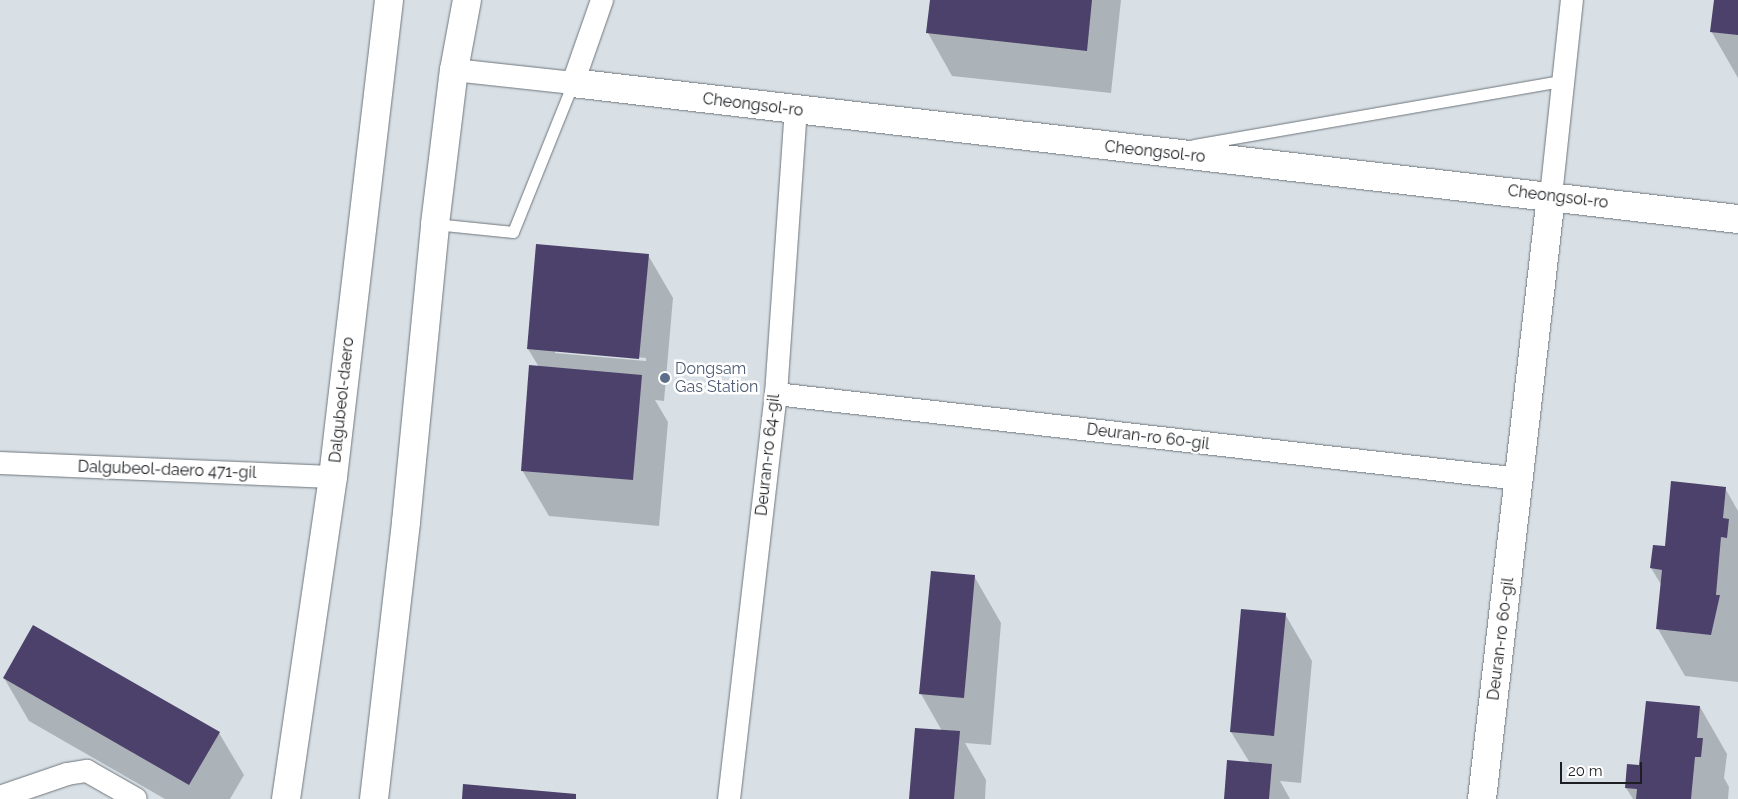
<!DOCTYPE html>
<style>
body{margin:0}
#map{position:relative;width:1738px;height:799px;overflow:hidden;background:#d8e0e6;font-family:Raleway,sans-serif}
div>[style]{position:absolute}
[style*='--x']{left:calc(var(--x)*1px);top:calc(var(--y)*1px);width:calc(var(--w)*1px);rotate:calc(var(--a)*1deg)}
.shadow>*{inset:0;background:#0003}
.building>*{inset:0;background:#4c416a}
.roads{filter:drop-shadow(0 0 1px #6f767c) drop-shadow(0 0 1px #6f767c)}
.lane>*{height:11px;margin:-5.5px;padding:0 5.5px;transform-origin:5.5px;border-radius:5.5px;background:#fff}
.street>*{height:22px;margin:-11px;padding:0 11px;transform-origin:11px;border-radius:11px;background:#fff}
.secondary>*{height:28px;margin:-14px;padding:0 14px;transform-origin:14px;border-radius:14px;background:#fff}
.dots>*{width:14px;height:14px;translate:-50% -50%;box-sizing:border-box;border:2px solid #fff;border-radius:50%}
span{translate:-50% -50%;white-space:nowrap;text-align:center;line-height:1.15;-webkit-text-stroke:5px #fff;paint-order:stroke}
.street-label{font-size:16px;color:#1c1e21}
.service-label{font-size:16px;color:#4e5e75}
.left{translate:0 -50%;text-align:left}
.scale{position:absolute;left:1560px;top:762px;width:82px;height:22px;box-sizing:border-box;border:2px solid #1c1e21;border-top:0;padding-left:6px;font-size:15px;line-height:18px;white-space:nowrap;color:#1c1e21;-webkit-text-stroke:4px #fff;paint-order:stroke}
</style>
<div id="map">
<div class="shadow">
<div style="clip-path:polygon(931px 0,1121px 0,1111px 93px,952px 76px,928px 33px)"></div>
<div style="clip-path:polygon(1715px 0,1738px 0,1738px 78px,1711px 31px)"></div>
<div style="clip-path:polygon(evenodd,648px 255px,673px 298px,664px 401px,655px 400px,668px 422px,659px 526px,549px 516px,522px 470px,539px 367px,528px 349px,648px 255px,555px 350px,646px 358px,646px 361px,555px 353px,555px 350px)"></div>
<div style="clip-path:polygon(1725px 488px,1738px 511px,1738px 682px,1685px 676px,1658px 629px,1662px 586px,1651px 568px,1666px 547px)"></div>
<div style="clip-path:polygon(974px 576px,1001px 623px,991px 745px,965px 743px,986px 780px,985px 799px,910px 799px,942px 731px,921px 694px)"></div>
<div style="clip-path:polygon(1285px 614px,1312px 661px,1301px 783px,1280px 781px,1290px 799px,1225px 799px,1250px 763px,1231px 732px)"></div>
<div style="clip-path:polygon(4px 678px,219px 733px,244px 775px,230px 799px,165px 799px,29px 721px)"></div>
<div style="clip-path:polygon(1700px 707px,1727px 754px,1724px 778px,1729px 787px,1728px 799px,1633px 799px,1626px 788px,1640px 767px)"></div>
</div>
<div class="building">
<div style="clip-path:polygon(930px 0,1092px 0,1087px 51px,926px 33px)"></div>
<div style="clip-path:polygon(1714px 0,1738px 0,1738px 35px,1710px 32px)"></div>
<div style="clip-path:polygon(536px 244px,649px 254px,639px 359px,527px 349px)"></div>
<div style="clip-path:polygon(529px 365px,642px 375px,633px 480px,521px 471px)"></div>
<div style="clip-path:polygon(1671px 481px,1726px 487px,1723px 518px,1729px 519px,1727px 538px,1721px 537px,1716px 595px,1720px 595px,1711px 635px,1656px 629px,1662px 570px,1650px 568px,1653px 545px,1665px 546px)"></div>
<div style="clip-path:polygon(931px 571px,975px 575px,964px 698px,919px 694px)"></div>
<div style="clip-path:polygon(1241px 609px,1286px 613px,1274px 736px,1230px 732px)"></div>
<div style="clip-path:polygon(33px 625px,220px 732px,189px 785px,3px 678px)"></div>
<div style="clip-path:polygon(1646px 701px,1700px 706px,1697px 738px,1703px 738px,1701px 757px,1695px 757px,1691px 799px,1636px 799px,1637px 789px,1625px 788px,1627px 764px,1639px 765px)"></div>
<div style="clip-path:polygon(915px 728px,960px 731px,954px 799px,909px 799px)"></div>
<div style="clip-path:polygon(1227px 760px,1272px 764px,1269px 799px,1224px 799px)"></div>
<div style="clip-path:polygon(463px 784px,576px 794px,576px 799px,462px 799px)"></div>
</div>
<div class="roads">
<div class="lane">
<div style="--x:1194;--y:145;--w:374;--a:-9.9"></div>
<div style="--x:435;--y:224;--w:78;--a:5.9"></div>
<div style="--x:513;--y:232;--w:161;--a:-68.1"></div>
</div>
<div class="street">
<div style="--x:454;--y:70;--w:120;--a:6.2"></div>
<div style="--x:573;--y:83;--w:88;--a:-70.7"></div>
<div style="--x:1551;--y:196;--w:197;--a:-83.9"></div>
<div style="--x:776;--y:394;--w:749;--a:6.52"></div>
<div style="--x:0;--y:463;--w:333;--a:2.4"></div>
<div style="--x:0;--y:797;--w:71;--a:-18.9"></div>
<div style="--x:67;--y:774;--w:20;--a:-9"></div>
<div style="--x:87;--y:771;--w:56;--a:29.7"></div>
<div style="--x:729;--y:799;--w:408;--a:-83.4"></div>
<div style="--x:776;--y:394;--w:284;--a:-86"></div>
</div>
<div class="secondary">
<div style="--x:573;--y:83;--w:1173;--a:6.66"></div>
<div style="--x:286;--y:799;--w:325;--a:-81.7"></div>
<div style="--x:333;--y:477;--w:480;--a:-83.3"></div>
<div style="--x:374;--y:799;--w:279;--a:-83.4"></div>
<div style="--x:406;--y:522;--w:299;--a:-84.4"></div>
<div style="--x:435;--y:224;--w:155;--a:-83"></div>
<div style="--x:454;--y:70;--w:71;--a:-79.5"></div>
<div style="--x:1482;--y:799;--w:607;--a:-83.47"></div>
</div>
</div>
<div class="dots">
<div style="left:665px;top:378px;background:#5c6f8a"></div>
</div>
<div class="street-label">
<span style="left:753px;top:105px;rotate:7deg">Cheongsol-ro</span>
<span style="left:1155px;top:152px;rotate:6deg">Cheongsol-ro</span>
<span style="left:1558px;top:197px;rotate:7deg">Cheongsol-ro</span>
<span style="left:342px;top:400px;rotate:-84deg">Dalgubeol-daero</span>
<span style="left:1148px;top:437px;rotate:7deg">Deuran-ro 60-gil</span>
<span style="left:768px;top:455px;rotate:-84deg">Deuran-ro 64-gil</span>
<span style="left:167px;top:470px;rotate:2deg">Dalgubeol-daero 471-gil</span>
<span style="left:1501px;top:639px;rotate:-83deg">Deuran-ro 60-gil</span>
</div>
<div class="service-label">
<span class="left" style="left:675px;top:378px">Dongsam<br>Gas Station</span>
</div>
<div class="scale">20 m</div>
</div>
